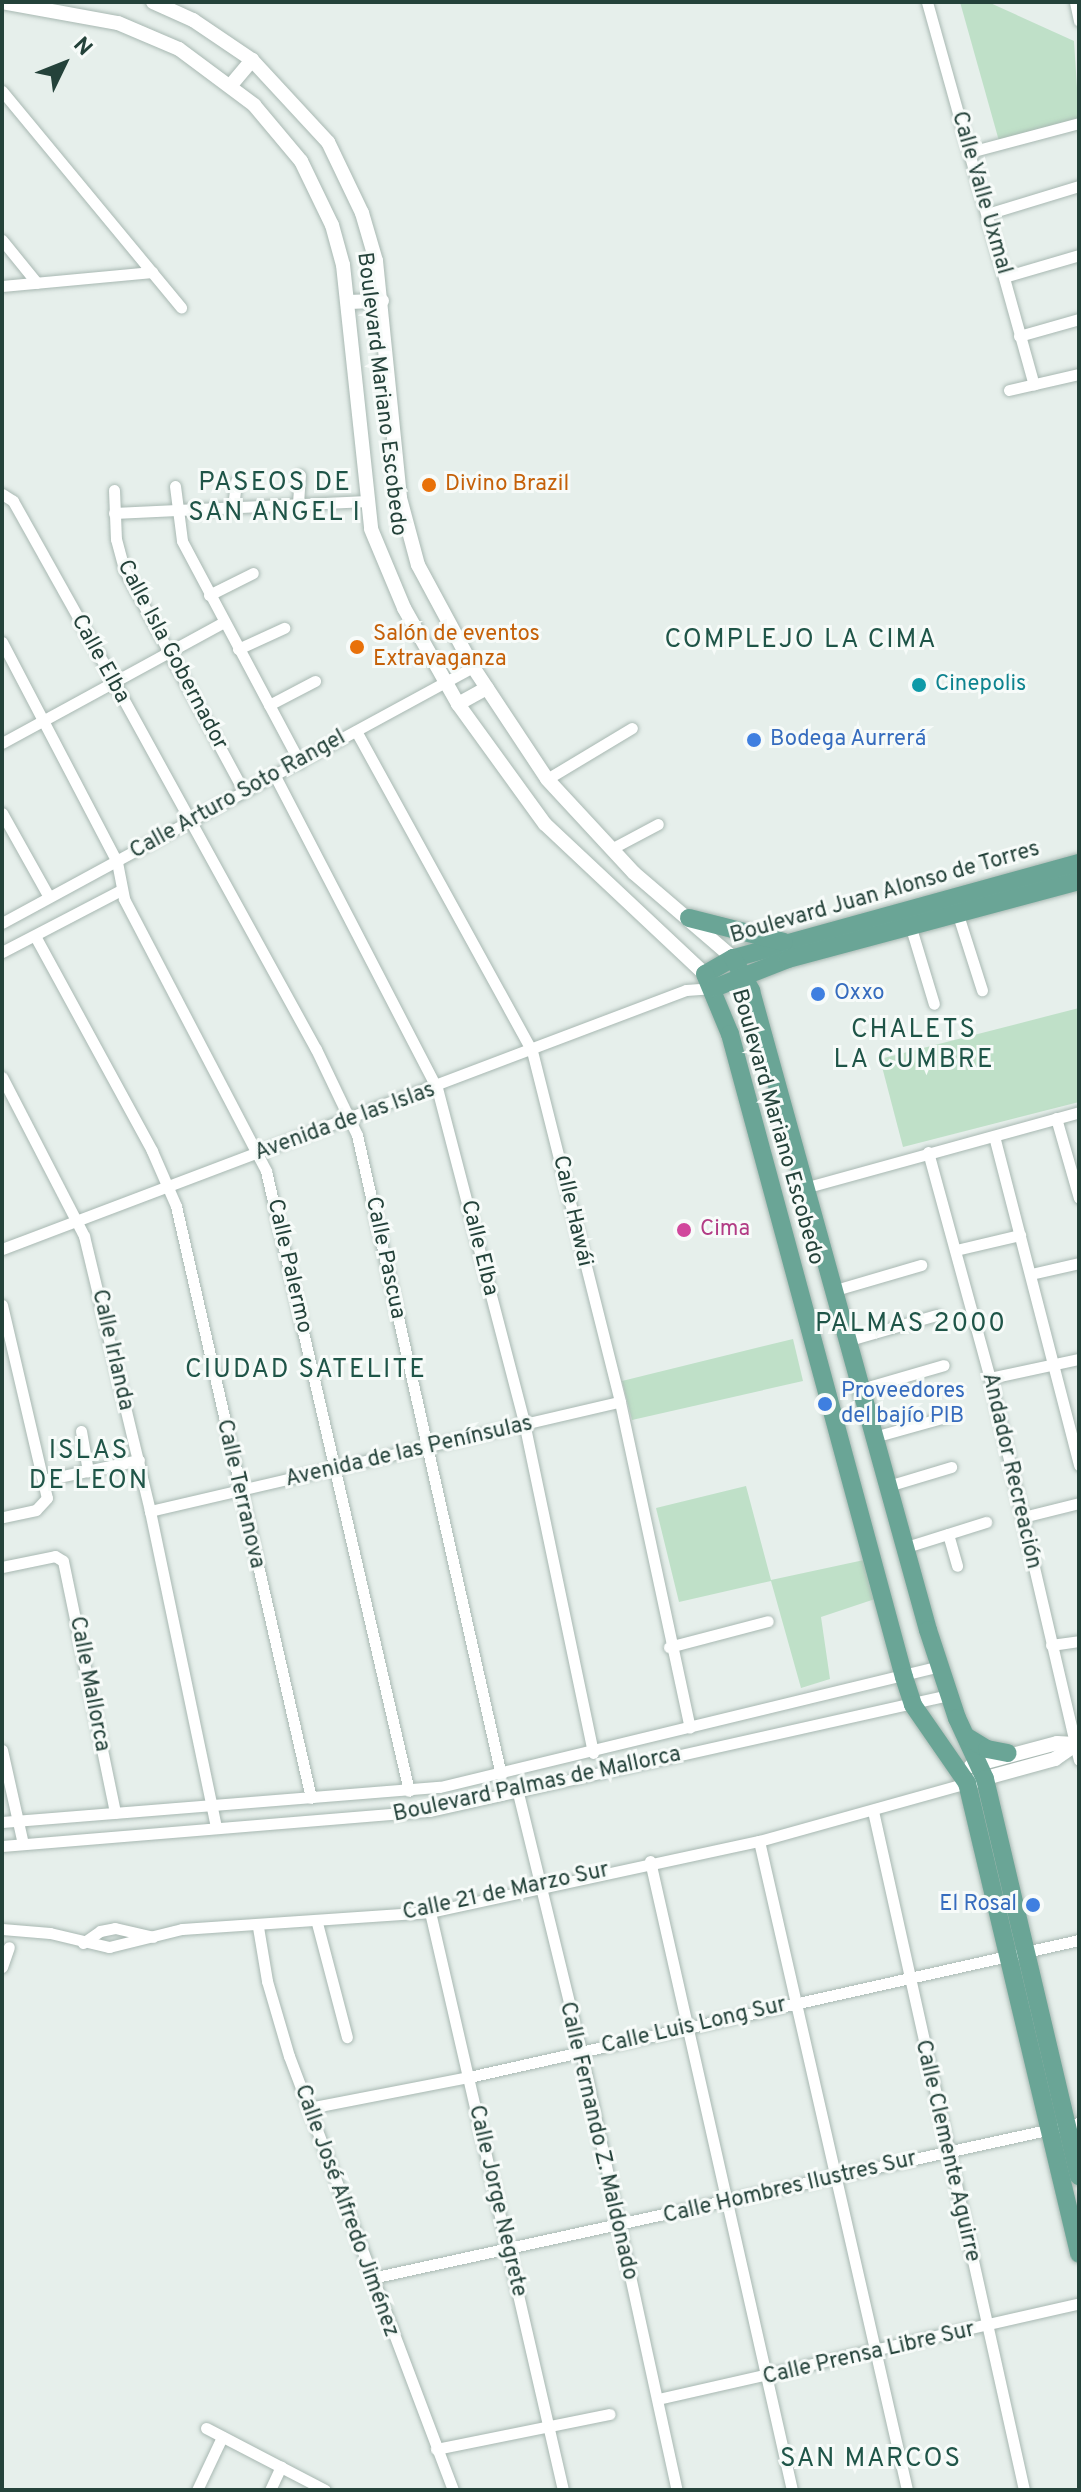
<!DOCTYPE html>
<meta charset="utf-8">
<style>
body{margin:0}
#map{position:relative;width:1081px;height:2492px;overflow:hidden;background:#e6efeb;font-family:Overpass,sans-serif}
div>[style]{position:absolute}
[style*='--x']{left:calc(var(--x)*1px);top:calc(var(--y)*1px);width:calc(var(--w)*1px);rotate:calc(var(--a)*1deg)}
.green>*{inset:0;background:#bfe0c8}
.roads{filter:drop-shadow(0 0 2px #a8b8b2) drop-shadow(0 0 2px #a8b8b2)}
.minor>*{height:11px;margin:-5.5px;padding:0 5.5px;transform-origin:5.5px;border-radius:5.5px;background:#fff}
.tertiary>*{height:14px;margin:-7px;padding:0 7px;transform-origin:7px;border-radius:7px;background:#fff}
.primary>*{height:18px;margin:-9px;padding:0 9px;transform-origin:9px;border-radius:9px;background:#6aa596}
.dots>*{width:22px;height:22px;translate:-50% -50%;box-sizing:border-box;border:4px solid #f7fbf9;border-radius:50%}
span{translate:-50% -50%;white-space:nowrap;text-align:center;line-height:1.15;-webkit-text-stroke:6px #f7fbf9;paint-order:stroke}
.street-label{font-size:22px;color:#24423a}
.food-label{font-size:22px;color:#c56008}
.left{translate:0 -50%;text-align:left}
.culture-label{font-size:22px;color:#0d838f}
.shop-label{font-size:22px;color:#366cbe}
.right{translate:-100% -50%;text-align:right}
.hotel-label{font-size:22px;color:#b23c85}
.quarter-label{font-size:26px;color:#1f5548;letter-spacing:2px}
.frame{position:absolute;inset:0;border:4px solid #24423a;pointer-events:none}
.north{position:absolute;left:24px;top:24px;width:80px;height:80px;-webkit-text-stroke:6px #f7fbf9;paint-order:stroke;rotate:47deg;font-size:22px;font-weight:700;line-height:32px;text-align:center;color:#24423a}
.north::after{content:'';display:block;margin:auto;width:28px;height:36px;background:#24423a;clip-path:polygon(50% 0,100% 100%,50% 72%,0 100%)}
</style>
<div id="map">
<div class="green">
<div style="clip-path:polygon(960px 2px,988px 2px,1074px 41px,1079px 119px,999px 141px)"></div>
<div style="clip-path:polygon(1079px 1008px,1079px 1102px,903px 1147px,880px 1059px)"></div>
<div style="clip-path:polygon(793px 1339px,803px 1381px,632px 1420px,622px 1381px)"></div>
<div style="clip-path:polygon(746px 1486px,771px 1580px,864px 1560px,875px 1599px,821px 1617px,830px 1679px,801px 1688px,771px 1581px,679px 1602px,656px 1508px)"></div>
</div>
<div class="roads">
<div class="minor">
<div style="--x:927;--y:2;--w:397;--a:74.4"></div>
<div style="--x:1075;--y:2;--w:19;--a:78"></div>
<div style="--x:2;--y:91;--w:281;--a:50.4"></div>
<div style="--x:970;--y:152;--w:113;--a:-14.9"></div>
<div style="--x:987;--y:214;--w:96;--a:-16.9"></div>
<div style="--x:2;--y:240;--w:55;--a:50.9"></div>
<div style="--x:1004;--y:277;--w:78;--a:-16.3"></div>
<div style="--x:2;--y:286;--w:151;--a:-5.3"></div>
<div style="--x:1019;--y:336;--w:62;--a:-15.8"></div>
<div style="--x:1009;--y:390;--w:72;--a:-12.9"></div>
<div style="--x:175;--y:486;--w:55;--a:82.7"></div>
<div style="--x:182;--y:541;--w:251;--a:62"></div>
<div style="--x:114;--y:490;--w:49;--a:87.7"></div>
<div style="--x:116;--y:539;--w:31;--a:75"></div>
<div style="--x:124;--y:569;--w:253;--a:61.7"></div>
<div style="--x:2;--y:494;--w:13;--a:32"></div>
<div style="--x:13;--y:501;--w:207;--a:60.8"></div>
<div style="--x:114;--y:682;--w:419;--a:61.2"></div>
<div style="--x:316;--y:1049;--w:95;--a:64.5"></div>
<div style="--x:357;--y:1135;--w:656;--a:77.32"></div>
<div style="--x:298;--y:503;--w:28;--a:-86"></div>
<div style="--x:233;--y:507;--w:26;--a:-83"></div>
<div style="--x:114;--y:513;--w:253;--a:-2.7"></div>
<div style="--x:209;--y:595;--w:49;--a:-26.6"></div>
<div style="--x:2;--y:642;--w:248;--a:62.4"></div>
<div style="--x:117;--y:862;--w:38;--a:79"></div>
<div style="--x:124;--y:899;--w:307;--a:62.4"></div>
<div style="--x:266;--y:1171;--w:636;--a:77.01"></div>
<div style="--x:238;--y:649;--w:51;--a:-24.5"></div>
<div style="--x:269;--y:705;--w:52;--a:-27.6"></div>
<div style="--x:356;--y:731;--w:365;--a:61.2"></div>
<div style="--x:532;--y:1051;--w:362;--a:75.9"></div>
<div style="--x:620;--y:1402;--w:333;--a:77.9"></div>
<div style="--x:2;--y:743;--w:253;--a:-28.6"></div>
<div style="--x:275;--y:776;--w:352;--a:62.6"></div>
<div style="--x:437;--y:1088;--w:350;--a:75.4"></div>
<div style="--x:525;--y:1427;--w:333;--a:78.2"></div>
<div style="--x:547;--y:779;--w:99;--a:-31"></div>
<div style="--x:2;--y:813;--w:96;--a:60.8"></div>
<div style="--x:611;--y:849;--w:53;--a:-28"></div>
<div style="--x:958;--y:915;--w:79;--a:72.3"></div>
<div style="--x:2;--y:923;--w:536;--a:-28.53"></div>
<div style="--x:911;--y:928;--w:79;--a:73.2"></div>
<div style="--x:35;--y:936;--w:245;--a:61.4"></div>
<div style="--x:152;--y:1151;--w:60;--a:66.4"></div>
<div style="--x:176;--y:1206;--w:607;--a:77.15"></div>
<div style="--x:2;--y:952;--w:134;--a:-27.5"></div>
<div style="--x:2;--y:1077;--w:179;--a:62.7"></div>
<div style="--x:84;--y:1236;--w:283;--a:76.5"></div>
<div style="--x:150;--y:1511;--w:322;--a:78.2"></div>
<div style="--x:1056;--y:1118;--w:83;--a:74"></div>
<div style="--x:994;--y:1136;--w:340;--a:75.5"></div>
<div style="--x:928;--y:1152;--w:234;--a:74.7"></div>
<div style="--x:990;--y:1378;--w:392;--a:76.9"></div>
<div style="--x:804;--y:1188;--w:285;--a:-15.4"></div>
<div style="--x:2;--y:1249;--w:731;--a:-20.74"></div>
<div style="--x:686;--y:990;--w:28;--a:-4"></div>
<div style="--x:956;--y:1250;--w:66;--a:-13.2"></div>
<div style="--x:1031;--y:1274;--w:49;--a:-12.9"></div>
<div style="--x:832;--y:1291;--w:93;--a:-16.3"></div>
<div style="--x:2;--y:1305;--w:198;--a:76.9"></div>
<div style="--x:47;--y:1498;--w:16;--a:133"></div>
<div style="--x:36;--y:1510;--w:35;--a:168"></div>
<div style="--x:846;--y:1341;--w:94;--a:-16.1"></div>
<div style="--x:990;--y:1378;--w:91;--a:-12.1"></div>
<div style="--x:861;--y:1389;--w:86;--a:-16.1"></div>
<div style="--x:81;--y:1431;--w:41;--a:80.1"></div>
<div style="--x:874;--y:1437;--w:78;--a:-15.6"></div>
<div style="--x:44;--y:1480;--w:97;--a:-11.9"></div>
<div style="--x:888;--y:1486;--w:66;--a:-16.8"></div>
<div style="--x:150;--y:1511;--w:482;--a:-13.1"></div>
<div style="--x:1023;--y:1517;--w:58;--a:-14"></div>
<div style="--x:948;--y:1534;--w:33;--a:74"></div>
<div style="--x:906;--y:1547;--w:84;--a:-17.4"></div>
<div style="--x:2;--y:1567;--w:54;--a:-11.7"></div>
<div style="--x:55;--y:1556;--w:9;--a:32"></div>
<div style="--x:63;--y:1561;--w:257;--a:78.3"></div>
<div style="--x:1051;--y:1645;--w:28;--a:-8"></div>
<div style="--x:669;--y:1647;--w:102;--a:-14.7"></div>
<div style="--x:2;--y:1750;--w:96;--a:77.4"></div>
<div style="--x:518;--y:1793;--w:266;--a:76.3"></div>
<div style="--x:581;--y:2051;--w:449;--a:77.7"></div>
<div style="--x:873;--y:1811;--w:696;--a:77.46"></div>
<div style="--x:2;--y:1822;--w:439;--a:-4.6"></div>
<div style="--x:440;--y:1787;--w:514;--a:-13.6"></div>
<div style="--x:759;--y:1841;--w:666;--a:77.15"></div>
<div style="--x:2;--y:1846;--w:429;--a:-4.7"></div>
<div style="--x:430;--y:1811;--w:532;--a:-12.6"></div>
<div style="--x:650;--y:1861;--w:645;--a:77.28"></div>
<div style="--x:430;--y:1912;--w:593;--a:77.04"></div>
<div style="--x:317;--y:1923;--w:118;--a:75.3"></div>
<div style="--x:258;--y:1927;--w:55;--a:80.5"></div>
<div style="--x:267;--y:1981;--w:78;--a:73.7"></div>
<div style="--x:289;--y:2056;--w:464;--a:69.3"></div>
<div style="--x:2;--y:1929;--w:48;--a:4.8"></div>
<div style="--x:50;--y:1933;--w:61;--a:13.3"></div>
<div style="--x:109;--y:1947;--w:75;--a:-13.9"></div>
<div style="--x:182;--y:1929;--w:249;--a:-3.9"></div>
<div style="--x:430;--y:1912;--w:337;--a:-12.2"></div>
<div style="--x:759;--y:1841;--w:216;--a:-15.6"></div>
<div style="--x:83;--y:1943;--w:21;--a:-35"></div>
<div style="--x:100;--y:1931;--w:15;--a:-11"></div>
<div style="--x:115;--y:1928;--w:39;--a:13"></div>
<div style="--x:2;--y:1967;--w:21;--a:-71"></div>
<div style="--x:309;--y:2108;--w:163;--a:-11"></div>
<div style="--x:469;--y:2077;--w:625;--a:-12.66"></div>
<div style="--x:372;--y:2278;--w:724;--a:-12.37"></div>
<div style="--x:658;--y:2399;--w:432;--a:-12.8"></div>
<div style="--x:206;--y:2428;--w:134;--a:27.5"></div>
<div style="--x:436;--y:2449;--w:177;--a:-11.4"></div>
<div style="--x:197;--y:2490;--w:59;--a:-64.7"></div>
<div style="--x:270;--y:2490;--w:26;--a:-65"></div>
</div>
<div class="tertiary">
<div style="--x:2;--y:2;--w:118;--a:10.3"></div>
<div style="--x:118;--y:23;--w:66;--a:23.1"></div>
<div style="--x:179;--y:49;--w:94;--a:36.7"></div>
<div style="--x:254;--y:105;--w:73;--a:50"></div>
<div style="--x:301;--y:161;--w:71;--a:64.2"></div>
<div style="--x:332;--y:225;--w:41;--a:74.6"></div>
<div style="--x:343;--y:265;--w:265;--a:83.9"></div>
<div style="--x:371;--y:529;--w:86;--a:67.3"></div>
<div style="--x:404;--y:608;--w:110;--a:60.6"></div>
<div style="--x:458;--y:704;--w:148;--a:54.1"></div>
<div style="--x:545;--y:824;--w:219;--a:43.2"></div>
<div style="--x:153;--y:2;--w:44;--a:24.2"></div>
<div style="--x:193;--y:20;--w:71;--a:34.1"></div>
<div style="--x:252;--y:60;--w:112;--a:47.2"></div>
<div style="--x:328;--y:142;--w:79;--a:64.4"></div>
<div style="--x:362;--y:213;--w:50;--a:73.7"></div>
<div style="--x:376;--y:261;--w:238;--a:84.2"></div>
<div style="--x:400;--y:498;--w:69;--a:75"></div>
<div style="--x:418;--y:565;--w:116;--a:61.7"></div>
<div style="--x:473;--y:667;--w:134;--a:56.5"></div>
<div style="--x:547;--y:779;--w:128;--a:47.2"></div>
<div style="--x:634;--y:873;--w:130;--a:40.6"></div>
<div style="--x:231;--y:85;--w:33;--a:-50"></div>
<div style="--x:348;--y:302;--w:34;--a:-2"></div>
<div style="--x:458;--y:704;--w:33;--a:-29"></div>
<div style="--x:971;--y:1766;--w:89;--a:-15"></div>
<div style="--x:1057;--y:1743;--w:22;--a:3"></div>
<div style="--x:975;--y:1781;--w:83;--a:-15.4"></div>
<div style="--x:1055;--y:1759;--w:24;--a:-35"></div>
</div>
<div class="primary">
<div style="--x:1079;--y:863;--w:359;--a:164.6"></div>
<div style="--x:733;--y:958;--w:32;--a:150"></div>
<div style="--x:705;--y:974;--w:65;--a:67.4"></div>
<div style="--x:730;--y:1034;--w:666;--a:74.86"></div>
<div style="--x:904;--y:1677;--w:29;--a:72"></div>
<div style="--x:913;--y:1705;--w:95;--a:55.3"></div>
<div style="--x:967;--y:1783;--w:484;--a:76.6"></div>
<div style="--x:689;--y:918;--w:98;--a:14.2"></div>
<div style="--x:733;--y:958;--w:38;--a:61"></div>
<div style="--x:751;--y:991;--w:663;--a:74.52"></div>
<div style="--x:928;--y:1630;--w:93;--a:71.8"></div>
<div style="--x:957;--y:1718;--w:67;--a:65.3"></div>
<div style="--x:985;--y:1779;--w:408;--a:76.7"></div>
<div style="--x:714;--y:988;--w:79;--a:-21.4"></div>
<div style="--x:788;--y:959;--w:301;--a:-15"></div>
<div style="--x:967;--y:1737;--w:23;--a:31"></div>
<div style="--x:987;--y:1749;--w:21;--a:11"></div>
</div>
</div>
<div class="dots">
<div style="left:429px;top:485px;background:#e8710a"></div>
<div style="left:357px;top:647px;background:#e8710a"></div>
<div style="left:919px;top:685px;background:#0f9aa8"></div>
<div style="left:754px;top:740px;background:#3f7fe0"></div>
<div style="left:818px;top:994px;background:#3f7fe0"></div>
<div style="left:684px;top:1230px;background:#d1479c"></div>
<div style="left:825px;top:1404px;background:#3f7fe0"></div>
<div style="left:1033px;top:1905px;background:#3f7fe0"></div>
</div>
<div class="street-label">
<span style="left:981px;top:193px;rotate:74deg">Calle Valle Uxmal</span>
<span style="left:381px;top:394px;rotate:83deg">Boulevard Mariano Escobedo</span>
<span style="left:172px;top:655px;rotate:62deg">Calle Isla Gobernador</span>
<span style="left:100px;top:659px;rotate:61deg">Calle Elba</span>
<span style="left:238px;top:795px;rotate:-29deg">Calle Arturo Soto Rangel</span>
<span style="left:885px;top:893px;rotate:-16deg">Boulevard Juan Alonso de Torres</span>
<span style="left:345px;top:1122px;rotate:-20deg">Avenida de las Islas</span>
<span style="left:777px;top:1127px;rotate:74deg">Boulevard Mariano Escobedo</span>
<span style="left:572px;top:1211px;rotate:77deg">Calle Hawái</span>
<span style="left:479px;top:1248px;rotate:76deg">Calle Elba</span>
<span style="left:385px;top:1258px;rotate:78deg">Calle Pascua</span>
<span style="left:289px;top:1266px;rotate:77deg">Calle Palermo</span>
<span style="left:112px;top:1350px;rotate:77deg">Calle Irlanda</span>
<span style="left:409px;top:1452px;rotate:-13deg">Avenida de las Penínsulas</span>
<span style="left:1011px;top:1471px;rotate:77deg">Andador Recreación</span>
<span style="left:240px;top:1494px;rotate:77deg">Calle Terranova</span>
<span style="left:89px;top:1684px;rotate:79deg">Calle Mallorca</span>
<span style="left:537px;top:1785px;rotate:-12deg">Boulevard Palmas de Mallorca</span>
<span style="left:506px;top:1892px;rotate:-12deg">Calle 21 de Marzo Sur</span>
<span style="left:694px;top:2026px;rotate:-13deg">Calle Luis Long Sur</span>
<span style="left:598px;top:2141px;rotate:77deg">Calle Fernando Z. Maldonado</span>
<span style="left:947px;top:2151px;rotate:77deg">Calle Clemente Aguirre</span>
<span style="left:790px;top:2188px;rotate:-13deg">Calle Hombres Ilustres Sur</span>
<span style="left:497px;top:2201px;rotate:77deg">Calle Jorge Negrete</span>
<span style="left:346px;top:2211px;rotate:70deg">Calle José Alfredo Jiménez</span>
<span style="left:869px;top:2354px;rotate:-13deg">Calle Prensa Libre Sur</span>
</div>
<div class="food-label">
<span class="left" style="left:445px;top:485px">Divino Brazil</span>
<span class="left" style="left:373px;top:647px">Salón de eventos<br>Extravaganza</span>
</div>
<div class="culture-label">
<span class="left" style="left:935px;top:685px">Cinepolis</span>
</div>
<div class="shop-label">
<span class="left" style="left:770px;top:740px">Bodega Aurrerá</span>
<span class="left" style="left:834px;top:994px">Oxxo</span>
<span class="left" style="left:841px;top:1404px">Proveedores<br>del bajío PIB</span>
<span class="right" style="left:1017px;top:1905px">El Rosal</span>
</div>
<div class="hotel-label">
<span class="left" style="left:700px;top:1230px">Cima</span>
</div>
<div class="quarter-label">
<span style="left:275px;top:499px">PASEOS DE<br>SAN ANGEL I</span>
<span style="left:801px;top:641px">COMPLEJO LA CIMA</span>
<span style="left:914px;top:1046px">CHALETS<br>LA CUMBRE</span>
<span style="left:911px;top:1325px">PALMAS 2000</span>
<span style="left:306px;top:1371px">CIUDAD SATELITE</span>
<span style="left:89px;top:1467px">ISLAS<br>DE LEON</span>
<span style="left:871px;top:2460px">SAN MARCOS</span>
</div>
<div class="frame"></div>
<div class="north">N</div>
</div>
